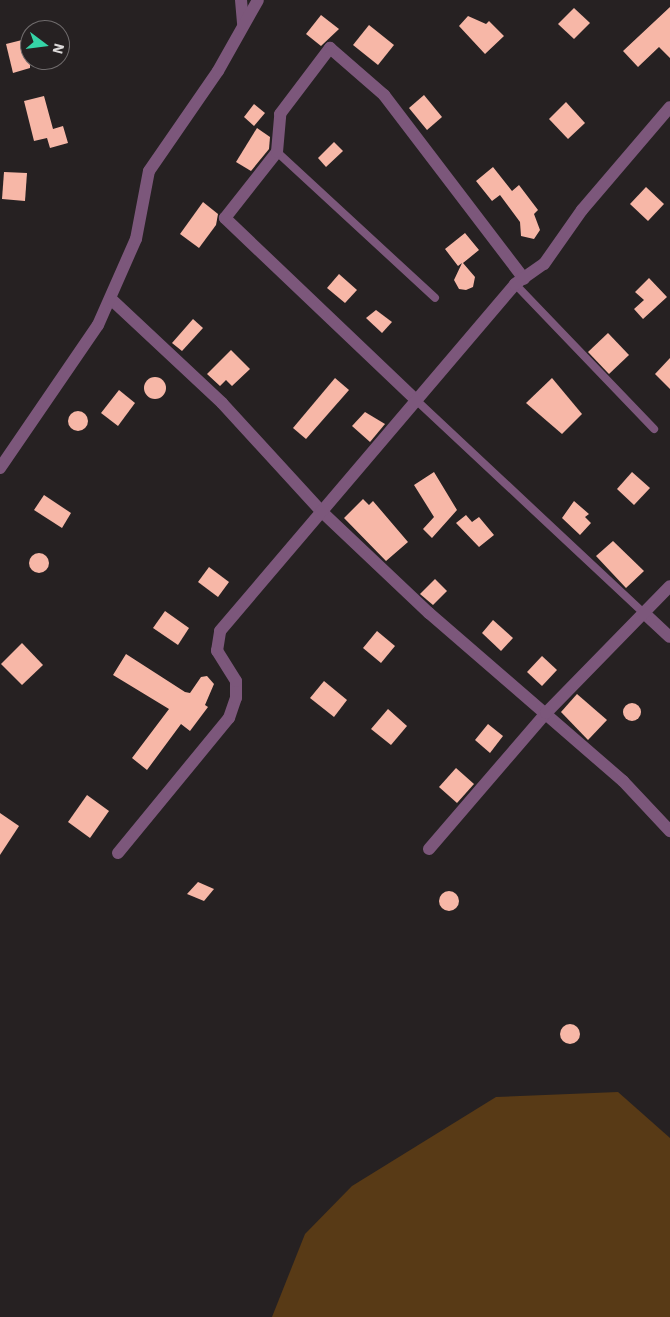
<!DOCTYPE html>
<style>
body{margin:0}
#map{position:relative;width:670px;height:1317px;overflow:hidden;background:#262122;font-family:"IBM Plex Sans",sans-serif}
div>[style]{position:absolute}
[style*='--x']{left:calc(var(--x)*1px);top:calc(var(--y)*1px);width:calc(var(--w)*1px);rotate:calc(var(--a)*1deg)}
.green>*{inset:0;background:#583a16}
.building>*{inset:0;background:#f7b7a7}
.round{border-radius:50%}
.service>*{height:8px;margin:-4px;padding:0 4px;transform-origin:4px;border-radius:4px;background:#7c577b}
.minor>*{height:12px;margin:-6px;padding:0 6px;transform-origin:6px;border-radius:6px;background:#7c577b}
span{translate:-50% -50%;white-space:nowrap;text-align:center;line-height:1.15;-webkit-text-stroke:5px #262122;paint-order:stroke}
.north{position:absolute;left:20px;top:20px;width:50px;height:50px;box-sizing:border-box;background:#262122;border:1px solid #6f6b6c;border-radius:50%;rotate:105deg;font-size:14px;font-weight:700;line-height:20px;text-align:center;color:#dddada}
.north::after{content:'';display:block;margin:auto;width:18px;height:22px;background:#35d4a7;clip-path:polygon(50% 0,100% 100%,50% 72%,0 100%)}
</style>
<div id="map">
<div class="green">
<div style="clip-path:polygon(618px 1092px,670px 1138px,670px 1317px,272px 1317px,305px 1234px,352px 1186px,496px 1097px)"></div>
</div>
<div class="building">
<div style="clip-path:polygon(670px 7px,670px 58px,659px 47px,638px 67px,623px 51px)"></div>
<div style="clip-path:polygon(574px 8px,590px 23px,574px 39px,558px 24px)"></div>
<div style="clip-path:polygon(321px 15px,339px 29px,321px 46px,306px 34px)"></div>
<div style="clip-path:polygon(468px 16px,486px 24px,489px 21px,504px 36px,485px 54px,459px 26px)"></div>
<div style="clip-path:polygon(369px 25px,394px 45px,378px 65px,353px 45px)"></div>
<div style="clip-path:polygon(30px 38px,30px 68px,13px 73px,6px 44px)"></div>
<div style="clip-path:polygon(424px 95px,442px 117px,427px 130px,409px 108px)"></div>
<div style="clip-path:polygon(44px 96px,53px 129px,63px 126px,68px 143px,50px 148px,47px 138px,34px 141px,24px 101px)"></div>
<div style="clip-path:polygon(566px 102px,585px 123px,568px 139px,549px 119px)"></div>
<div style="clip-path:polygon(254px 104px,265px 113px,254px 126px,244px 117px)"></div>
<div style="clip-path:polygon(257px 128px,270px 137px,269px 149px,251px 171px,236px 162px)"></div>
<div style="clip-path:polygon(334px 142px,343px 151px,326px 167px,318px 158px)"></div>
<div style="clip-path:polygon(493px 167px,512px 191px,519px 185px,538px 210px,534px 214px,540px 230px,534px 239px,521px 236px,520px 222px,500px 195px,492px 201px,476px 181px)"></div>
<div style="clip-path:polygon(4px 172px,27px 173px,25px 201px,2px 199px)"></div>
<div style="clip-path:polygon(646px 187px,664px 204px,648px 221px,630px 204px)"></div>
<div style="clip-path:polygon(203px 202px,218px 214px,216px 225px,199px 248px,180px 234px)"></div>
<div style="clip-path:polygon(465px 233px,479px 250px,463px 263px,475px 277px,473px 287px,466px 290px,459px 289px,454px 280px,462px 263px,458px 266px,445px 249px)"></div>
<div style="clip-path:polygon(339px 274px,357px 290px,345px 303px,327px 288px)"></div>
<div style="clip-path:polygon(649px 278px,667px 297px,643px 319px,634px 309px,644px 300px,635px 292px)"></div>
<div style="clip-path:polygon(376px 310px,392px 322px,382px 333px,366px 318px)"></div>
<div style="clip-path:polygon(193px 319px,203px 328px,182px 351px,172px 343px)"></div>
<div style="clip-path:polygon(608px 333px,629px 355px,609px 374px,588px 352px)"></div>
<div style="clip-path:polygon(231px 350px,250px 369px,232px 386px,226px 380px,220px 386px,207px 374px)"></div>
<div style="clip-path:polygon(670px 358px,670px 389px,655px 374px)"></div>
<div class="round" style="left:144px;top:377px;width:22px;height:22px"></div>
<div style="clip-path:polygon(335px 378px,349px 390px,306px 439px,293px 428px)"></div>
<div style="clip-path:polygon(552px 378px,582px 414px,562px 434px,526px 403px)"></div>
<div style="clip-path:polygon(119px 390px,135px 403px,118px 426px,101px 413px)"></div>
<div class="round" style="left:68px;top:411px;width:20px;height:20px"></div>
<div style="clip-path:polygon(365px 412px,385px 424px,370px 442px,352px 426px)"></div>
<div style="clip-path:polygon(434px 472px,457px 510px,432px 538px,423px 529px,434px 517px,414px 485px)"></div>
<div style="clip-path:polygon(632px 472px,650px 488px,634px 505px,617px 489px)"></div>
<div style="clip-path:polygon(44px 495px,71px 513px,62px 528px,34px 510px)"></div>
<div style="clip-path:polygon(363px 499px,369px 505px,373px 501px,408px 542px,386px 561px,344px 518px)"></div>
<div style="clip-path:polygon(574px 501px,589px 514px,585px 517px,591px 523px,580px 535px,562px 518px)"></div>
<div style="clip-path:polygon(466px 515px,472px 522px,479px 517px,494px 535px,479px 547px,456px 523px)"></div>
<div style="clip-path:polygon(613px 541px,644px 571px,626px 588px,596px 556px)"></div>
<div class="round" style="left:29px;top:553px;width:20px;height:20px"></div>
<div style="clip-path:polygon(209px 567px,229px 582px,218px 597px,198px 582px)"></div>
<div style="clip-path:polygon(435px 579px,447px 591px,433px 605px,420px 594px)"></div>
<div style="clip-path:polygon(165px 611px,189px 628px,178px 645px,153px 628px)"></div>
<div style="clip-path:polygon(493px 620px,513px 638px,501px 651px,482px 633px)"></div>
<div style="clip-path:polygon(377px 631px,395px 646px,381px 663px,363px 648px)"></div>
<div style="clip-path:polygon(22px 643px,43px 665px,22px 685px,1px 664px)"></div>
<div style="clip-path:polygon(126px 654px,185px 692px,190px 693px,201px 677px,207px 676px,214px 684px,205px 705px,208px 707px,190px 731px,181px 724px,147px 770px,132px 758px,169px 709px,113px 675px)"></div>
<div style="clip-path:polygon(542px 656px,557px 670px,542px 686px,527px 672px)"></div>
<div style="clip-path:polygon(324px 681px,347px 700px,334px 717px,310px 698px)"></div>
<div style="clip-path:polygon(577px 694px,607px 720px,588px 740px,561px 712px)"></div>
<div class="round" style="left:623px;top:703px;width:18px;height:18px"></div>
<div style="clip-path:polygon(388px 709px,407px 726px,391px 745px,371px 729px)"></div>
<div style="clip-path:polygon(488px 724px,503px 736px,490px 753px,475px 740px)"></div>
<div style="clip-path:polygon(456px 768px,474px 784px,457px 803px,439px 787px)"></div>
<div style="clip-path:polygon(87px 795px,109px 811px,90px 838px,68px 822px)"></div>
<div style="clip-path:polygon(0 813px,19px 826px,0 855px)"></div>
<div style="clip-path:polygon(198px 882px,214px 889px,204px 901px,187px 894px)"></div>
<div class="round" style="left:439px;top:891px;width:20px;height:20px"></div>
<div class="round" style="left:560px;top:1024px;width:20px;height:20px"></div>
</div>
<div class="service">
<div style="--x:277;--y:152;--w:215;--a:42.7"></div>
<div style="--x:515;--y:284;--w:201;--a:46.2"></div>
<div style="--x:416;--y:400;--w:312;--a:43.1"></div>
</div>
<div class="minor">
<div style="--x:241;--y:0;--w:24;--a:85"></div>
<div style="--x:112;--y:300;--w:151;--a:43.1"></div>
<div style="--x:222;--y:403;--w:147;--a:47.5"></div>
<div style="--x:321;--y:511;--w:149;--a:43.4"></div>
<div style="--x:429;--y:613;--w:257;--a:40.9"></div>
<div style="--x:623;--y:781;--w:69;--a:46.8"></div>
<div style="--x:416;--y:400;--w:264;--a:-136.4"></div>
<div style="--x:225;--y:218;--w:84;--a:-51.8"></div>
<div style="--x:277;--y:152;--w:38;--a:-85"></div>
<div style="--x:280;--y:114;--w:83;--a:-52.9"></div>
<div style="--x:330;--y:48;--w:72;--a:41"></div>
<div style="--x:384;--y:95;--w:231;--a:52.7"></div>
<div style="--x:0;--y:468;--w:173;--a:-55.6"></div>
<div style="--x:98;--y:325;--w:94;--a:-66.2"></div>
<div style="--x:136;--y:239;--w:69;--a:-79.2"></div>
<div style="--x:149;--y:171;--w:121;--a:-55.4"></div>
<div style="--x:218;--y:71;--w:81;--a:-60.6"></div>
<div style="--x:644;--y:613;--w:35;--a:43"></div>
<div style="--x:429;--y:849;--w:179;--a:-49.3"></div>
<div style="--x:546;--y:713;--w:177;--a:-45.7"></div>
<div style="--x:118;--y:853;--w:175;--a:-50.6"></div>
<div style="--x:229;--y:718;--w:21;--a:-71"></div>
<div style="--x:236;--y:698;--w:17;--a:-90"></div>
<div style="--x:236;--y:681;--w:36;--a:-122"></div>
<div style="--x:217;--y:651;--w:20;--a:-81"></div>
<div style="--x:220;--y:631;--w:455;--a:-49.6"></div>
<div style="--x:515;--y:284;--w:35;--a:-35"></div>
<div style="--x:544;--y:264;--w:66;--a:-54.9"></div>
<div style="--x:582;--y:210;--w:135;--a:-49.5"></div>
</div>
<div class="north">N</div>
</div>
